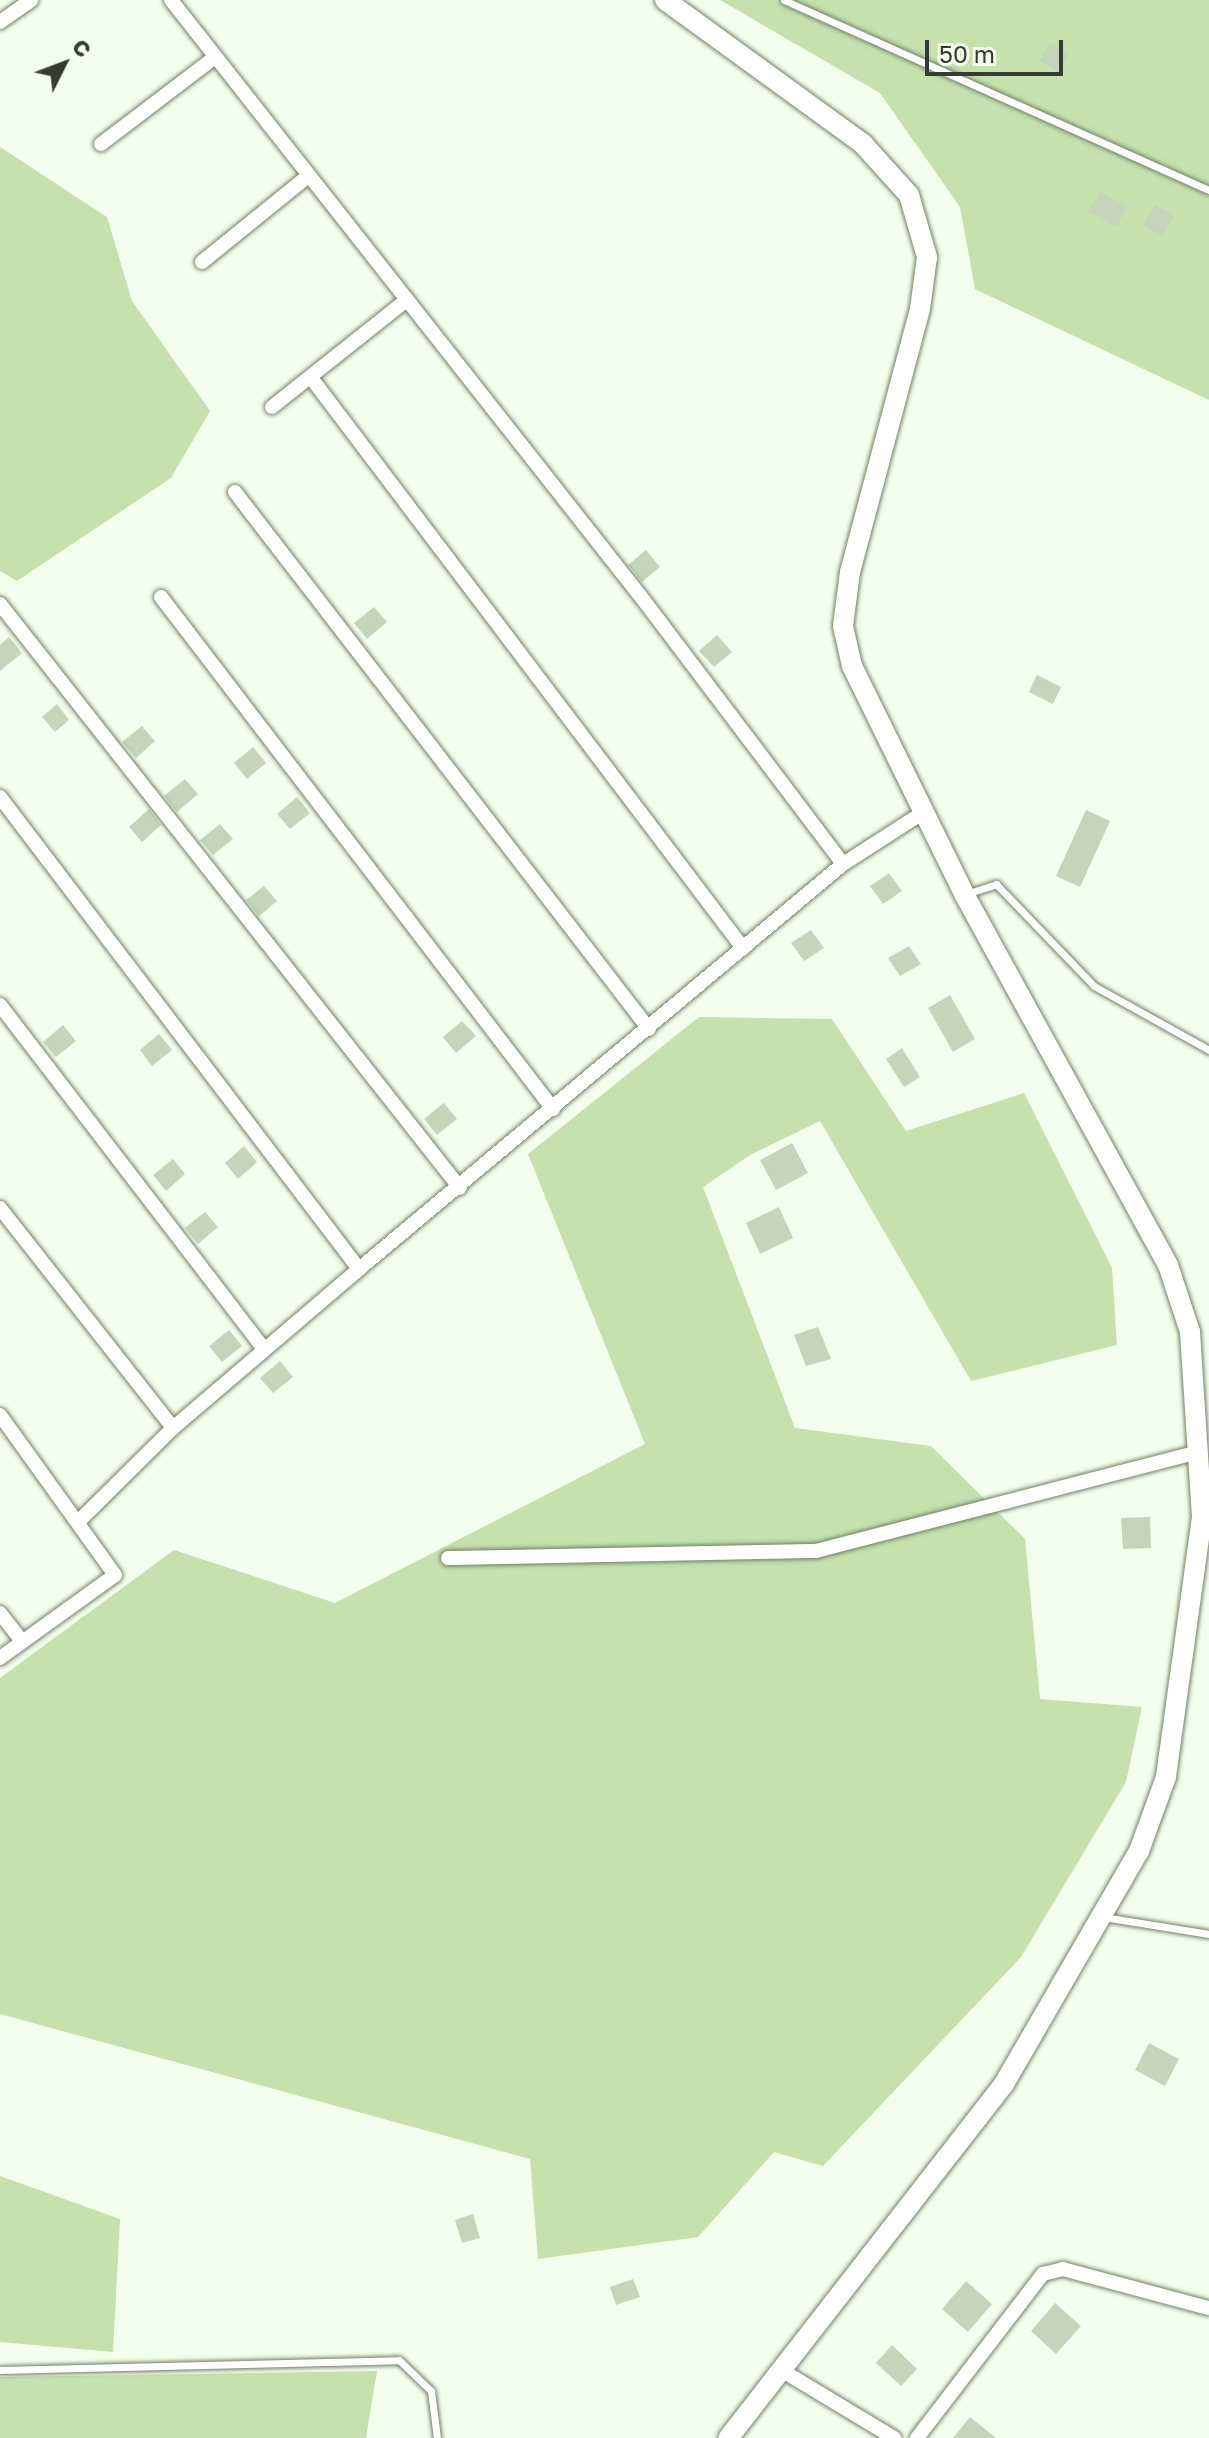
<!DOCTYPE html>
<meta charset="utf-8">
<style>
body{margin:0}
#map{position:relative;width:1209px;height:2438px;overflow:hidden;background:#f4feed;font-family:"Golos Text",sans-serif}
div>[style]{position:absolute}
[style*='--x']{left:calc(var(--x)*1px);top:calc(var(--y)*1px);width:calc(var(--w)*1px);rotate:calc(var(--a)*1deg)}
.green>*{inset:0;background:#c4e1ae}
.building>*{inset:0;background:#c4d5b9}
.roads{filter:drop-shadow(0 0 2px #718066) drop-shadow(0 0 2px #718066)}
.service>*{height:7px;margin:-3.5px;padding:0 3.5px;transform-origin:3.5px;border-radius:3.5px;background:#fff}
.minor>*{height:14px;margin:-7px;padding:0 7px;transform-origin:7px;border-radius:7px;background:#fff}
.secondary>*{height:20px;margin:-10px;padding:0 10px;transform-origin:10px;border-radius:10px;background:#fff}
span{translate:-50% -50%;white-space:nowrap;text-align:center;line-height:1.15;-webkit-text-stroke:8px #f4feed;paint-order:stroke}
.north{position:absolute;left:24px;top:24px;width:80px;height:80px;-webkit-text-stroke:6px #f4feed;paint-order:stroke;rotate:48deg;font-size:22px;font-weight:700;line-height:32px;text-align:center;color:#353b30}
.north::after{content:'';display:block;margin:auto;width:28px;height:36px;background:#353b30;clip-path:polygon(50% 0,100% 100%,50% 72%,0 100%)}
.scale{position:absolute;left:925px;top:40px;width:138px;height:36px;box-sizing:border-box;border:4px solid #353b30;border-top:0;padding-left:10px;font-size:24px;line-height:28px;white-space:nowrap;color:#353b30;-webkit-text-stroke:6px #f4feed;paint-order:stroke}
</style>
<div id="map">
<div class="green">
<div style="clip-path:polygon(720px 0,1209px 0,1209px 400px,975px 289px,960px 207px,880px 93px)"></div>
<div style="clip-path:polygon(0 147px,107px 217px,132px 301px,210px 411px,171px 478px,17px 581px,0 571px)"></div>
<div style="clip-path:polygon(699px 1017px,832px 1019px,906px 1131px,1024px 1093px,1112px 1268px,1117px 1345px,971px 1381px,820px 1121px,750px 1155px,703px 1187px,795px 1428px,931px 1446px,1025px 1539px,1040px 1699px,1142px 1707px,1126px 1782px,1021px 1957px,823px 2166px,774px 2152px,698px 2237px,538px 2259px,530px 2159px,0 2014px,0 1678px,174px 1550px,335px 1603px,645px 1444px,528px 1154px)"></div>
<div style="clip-path:polygon(0 2176px,120px 2219px,113px 2352px,0 2342px)"></div>
<div style="clip-path:polygon(377px 2371px,366px 2438px,0 2438px,0 2377px)"></div>
</div>
<div class="building">
<div style="clip-path:polygon(1050px 43px,1069px 53px,1060px 72px,1040px 61px)"></div>
<div style="clip-path:polygon(1100px 192px,1128px 207px,1116px 227px,1088px 212px)"></div>
<div style="clip-path:polygon(1155px 205px,1174px 215px,1163px 236px,1143px 226px)"></div>
<div style="clip-path:polygon(646px 550px,660px 567px,642px 582px,628px 565px)"></div>
<div style="clip-path:polygon(374px 607px,387px 622px,367px 639px,354px 623px)"></div>
<div style="clip-path:polygon(717px 635px,732px 652px,714px 667px,699px 651px)"></div>
<div style="clip-path:polygon(9px 637px,22px 653px,0 671px,0 645px)"></div>
<div style="clip-path:polygon(1037px 675px,1061px 687px,1053px 704px,1029px 692px)"></div>
<div style="clip-path:polygon(57px 704px,69px 720px,55px 732px,42px 717px)"></div>
<div style="clip-path:polygon(142px 726px,155px 741px,136px 758px,122px 742px)"></div>
<div style="clip-path:polygon(253px 747px,266px 763px,247px 779px,234px 763px)"></div>
<div style="clip-path:polygon(185px 779px,198px 794px,177px 812px,164px 796px)"></div>
<div style="clip-path:polygon(297px 797px,310px 813px,290px 829px,277px 814px)"></div>
<div style="clip-path:polygon(149px 809px,161px 825px,142px 842px,129px 827px)"></div>
<div style="clip-path:polygon(1086px 810px,1110px 821px,1080px 887px,1056px 876px)"></div>
<div style="clip-path:polygon(220px 824px,233px 839px,213px 855px,200px 840px)"></div>
<div style="clip-path:polygon(889px 873px,902px 891px,883px 904px,870px 886px)"></div>
<div style="clip-path:polygon(264px 886px,277px 901px,259px 916px,246px 900px)"></div>
<div style="clip-path:polygon(811px 930px,824px 948px,804px 961px,791px 943px)"></div>
<div style="clip-path:polygon(909px 946px,921px 964px,900px 976px,888px 958px)"></div>
<div style="clip-path:polygon(950px 995px,975px 1039px,953px 1052px,928px 1008px)"></div>
<div style="clip-path:polygon(462px 1021px,476px 1036px,456px 1053px,443px 1037px)"></div>
<div style="clip-path:polygon(63px 1025px,76px 1041px,56px 1057px,43px 1042px)"></div>
<div style="clip-path:polygon(159px 1034px,172px 1050px,152px 1066px,140px 1050px)"></div>
<div style="clip-path:polygon(902px 1048px,920px 1077px,904px 1087px,886px 1059px)"></div>
<div style="clip-path:polygon(444px 1103px,457px 1119px,437px 1135px,424px 1119px)"></div>
<div style="clip-path:polygon(792px 1143px,808px 1173px,776px 1190px,760px 1160px)"></div>
<div style="clip-path:polygon(244px 1146px,257px 1162px,238px 1179px,225px 1163px)"></div>
<div style="clip-path:polygon(173px 1159px,185px 1174px,166px 1191px,153px 1175px)"></div>
<div style="clip-path:polygon(779px 1207px,793px 1238px,760px 1254px,746px 1223px)"></div>
<div style="clip-path:polygon(205px 1212px,218px 1227px,198px 1244px,185px 1228px)"></div>
<div style="clip-path:polygon(818px 1327px,831px 1359px,806px 1366px,794px 1335px)"></div>
<div style="clip-path:polygon(229px 1330px,242px 1346px,222px 1362px,209px 1346px)"></div>
<div style="clip-path:polygon(280px 1361px,293px 1377px,273px 1393px,260px 1378px)"></div>
<div style="clip-path:polygon(1150px 1517px,1151px 1548px,1123px 1549px,1121px 1518px)"></div>
<div style="clip-path:polygon(1149px 2043px,1179px 2059px,1165px 2086px,1135px 2070px)"></div>
<div style="clip-path:polygon(473px 2214px,480px 2238px,462px 2243px,455px 2220px)"></div>
<div style="clip-path:polygon(633px 2279px,640px 2297px,616px 2305px,610px 2287px)"></div>
<div style="clip-path:polygon(966px 2281px,992px 2304px,968px 2332px,942px 2309px)"></div>
<div style="clip-path:polygon(1055px 2303px,1081px 2326px,1056px 2354px,1031px 2331px)"></div>
<div style="clip-path:polygon(892px 2345px,917px 2369px,901px 2386px,876px 2363px)"></div>
<div style="clip-path:polygon(970px 2417px,996px 2438px,953px 2438px)"></div>
</div>
<div class="roads">
<div class="service">
<div style="--x:784;--y:0;--w:466;--a:24.1"></div>
<div style="--x:966;--y:894;--w:32;--a:-18"></div>
<div style="--x:996;--y:884;--w:141;--a:46.1"></div>
<div style="--x:1094;--y:986;--w:132;--a:29.1"></div>
<div style="--x:1104;--y:1917;--w:106;--a:9.2"></div>
<div style="--x:0;--y:2370;--w:399;--a:-1.4"></div>
<div style="--x:399;--y:2360;--w:45;--a:44.1"></div>
<div style="--x:431;--y:2391;--w:47;--a:82.7"></div>
</div>
<div class="minor">
<div style="--x:171;--y:0;--w:766;--a:51.78"></div>
<div style="--x:645;--y:602;--w:328;--a:52.9"></div>
<div style="--x:0;--y:22;--w:38;--a:-35"></div>
<div style="--x:101;--y:144;--w:142;--a:-37.3"></div>
<div style="--x:202;--y:262;--w:135;--a:-39"></div>
<div style="--x:312;--y:379;--w:714;--a:52.86"></div>
<div style="--x:272;--y:407;--w:169;--a:-38.5"></div>
<div style="--x:235;--y:492;--w:678;--a:52.37"></div>
<div style="--x:161;--y:597;--w:645;--a:52.56"></div>
<div style="--x:0;--y:604;--w:743;--a:51.77"></div>
<div style="--x:0;--y:797;--w:593;--a:52.74"></div>
<div style="--x:0;--y:1005;--w:434;--a:52.5"></div>
<div style="--x:0;--y:1208;--w:280;--a:51.8"></div>
<div style="--x:0;--y:1415;--w:197;--a:54.3"></div>
<div style="--x:115;--y:1575;--w:142;--a:144.2"></div>
<div style="--x:80;--y:1520;--w:131;--a:-44.7"></div>
<div style="--x:173;--y:1428;--w:245;--a:-40.5"></div>
<div style="--x:359;--y:1269;--w:631;--a:-39.92"></div>
<div style="--x:843;--y:864;--w:94;--a:-32.8"></div>
<div style="--x:448;--y:1558;--w:368;--a:-1.1"></div>
<div style="--x:816;--y:1551;--w:397;--a:-14.5"></div>
<div style="--x:0;--y:1613;--w:36;--a:52"></div>
<div style="--x:783;--y:2371;--w:130;--a:31.1"></div>
<div style="--x:917;--y:2438;--w:207;--a:-52.5"></div>
<div style="--x:1043;--y:2274;--w:21;--a:-14"></div>
<div style="--x:1063;--y:2269;--w:151;--a:15"></div>
</div>
<div class="secondary">
<div style="--x:665;--y:0;--w:245;--a:36"></div>
<div style="--x:863;--y:144;--w:69;--a:48"></div>
<div style="--x:909;--y:195;--w:65;--a:73.8"></div>
<div style="--x:927;--y:257;--w:52;--a:97.7"></div>
<div style="--x:920;--y:309;--w:272;--a:104.9"></div>
<div style="--x:850;--y:572;--w:54;--a:97.4"></div>
<div style="--x:843;--y:626;--w:41;--a:77.3"></div>
<div style="--x:852;--y:666;--w:254;--a:63.8"></div>
<div style="--x:964;--y:894;--w:423;--a:61.2"></div>
<div style="--x:1168;--y:1265;--w:71;--a:71.8"></div>
<div style="--x:1190;--y:1332;--w:185;--a:86.3"></div>
<div style="--x:1202;--y:1517;--w:262;--a:97.9"></div>
<div style="--x:1166;--y:1777;--w:79;--a:110"></div>
<div style="--x:1139;--y:1851;--w:269;--a:120.1"></div>
<div style="--x:1004;--y:2084;--w:449;--a:127.9"></div>
</div>
</div>
<div class="north">С</div>
<div class="scale">50 m</div>
</div>
